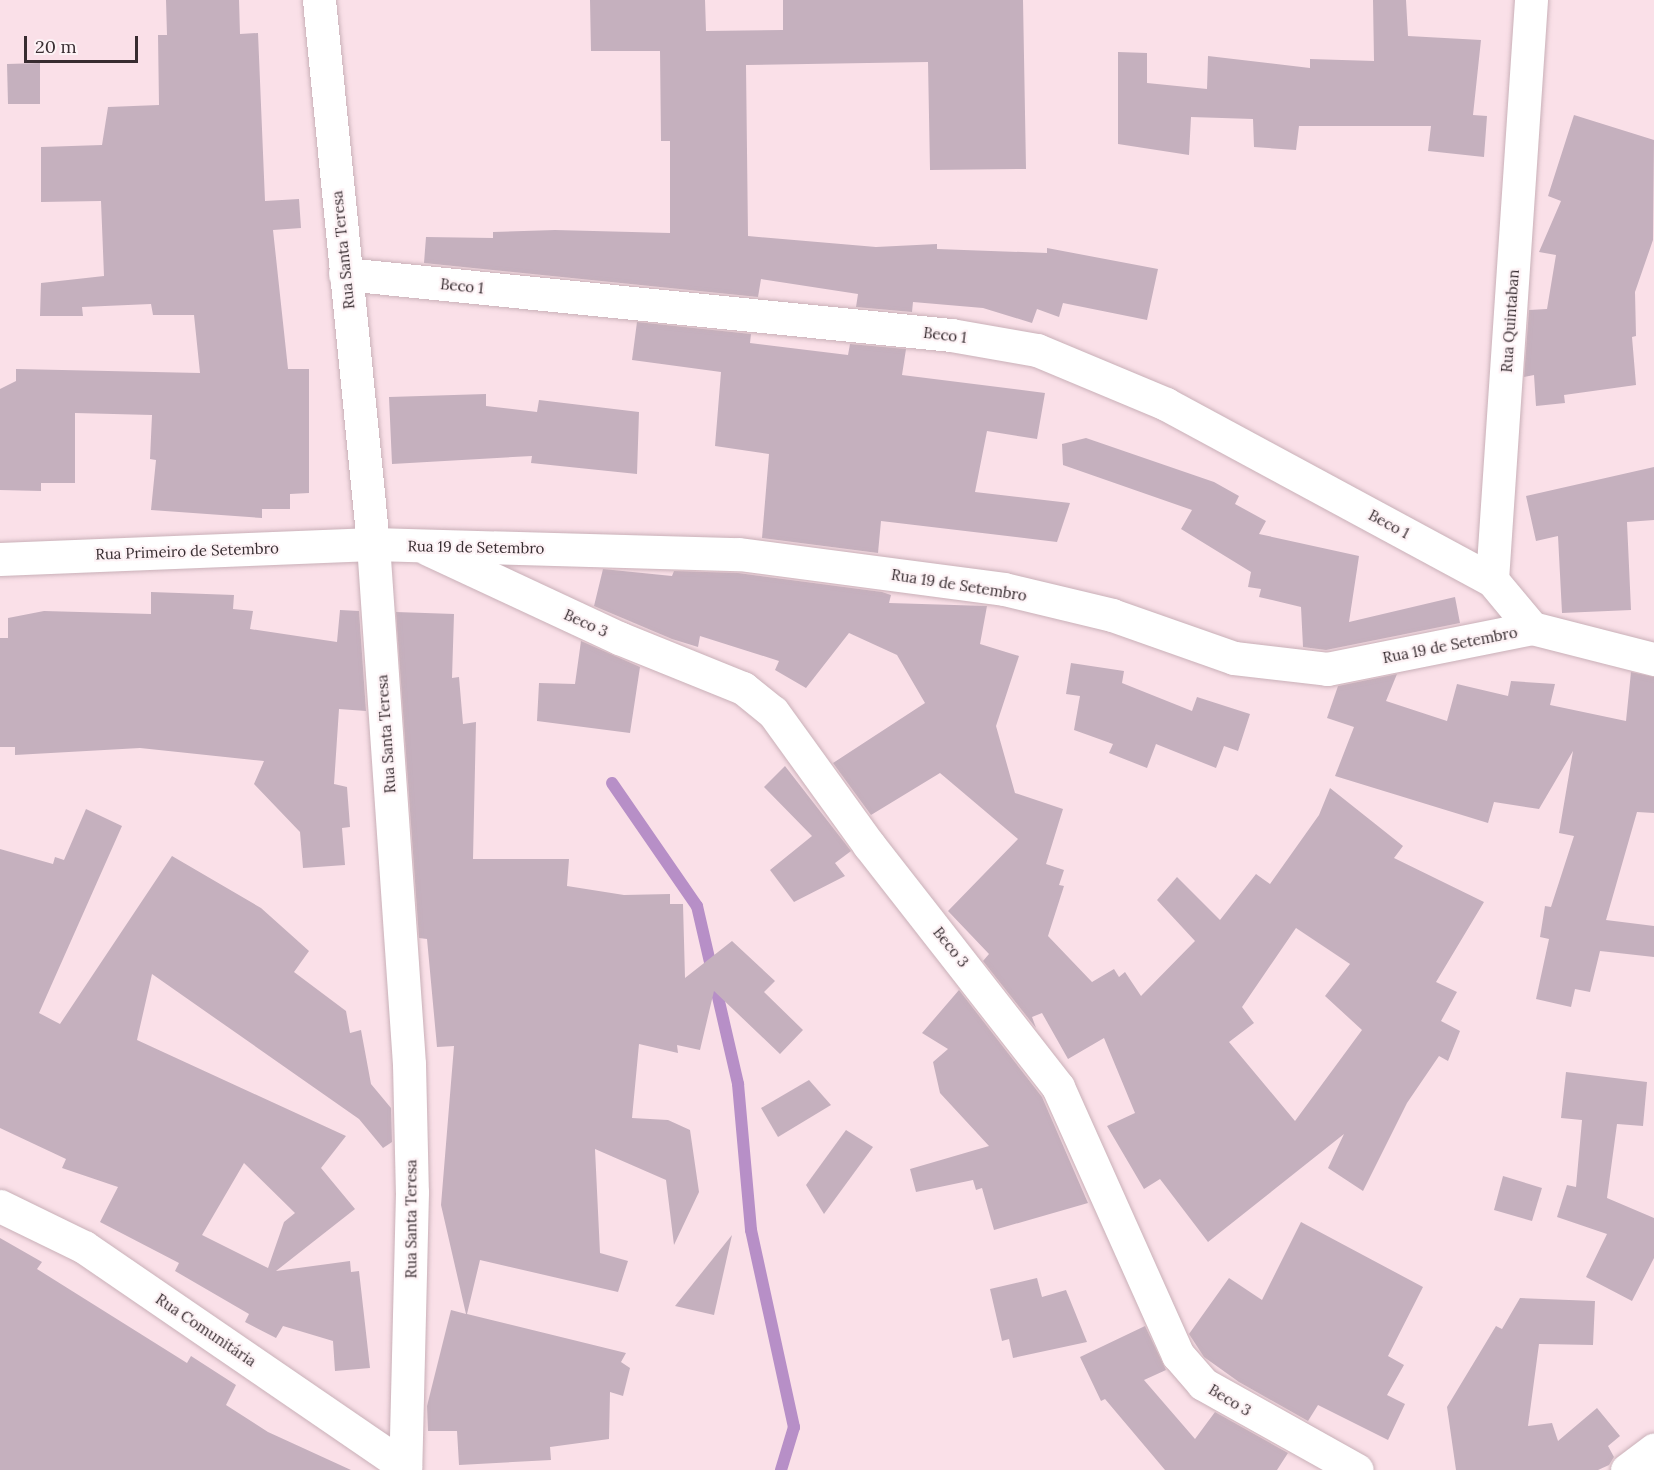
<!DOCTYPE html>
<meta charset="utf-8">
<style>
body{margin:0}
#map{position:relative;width:1654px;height:1470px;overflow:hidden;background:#fae0e8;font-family:Lora,serif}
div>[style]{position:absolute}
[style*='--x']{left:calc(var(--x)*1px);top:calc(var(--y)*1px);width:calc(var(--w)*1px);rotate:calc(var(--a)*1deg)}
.stream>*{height:12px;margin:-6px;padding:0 6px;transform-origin:6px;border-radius:6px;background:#b78fc7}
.building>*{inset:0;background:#c5b0be}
.roads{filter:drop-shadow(0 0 2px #c9b0b8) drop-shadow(0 0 2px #c9b0b8)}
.minor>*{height:33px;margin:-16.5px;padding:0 16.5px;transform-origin:16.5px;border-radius:16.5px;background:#fff}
span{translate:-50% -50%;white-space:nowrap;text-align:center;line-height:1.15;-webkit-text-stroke:4.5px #fdf2f5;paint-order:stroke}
.street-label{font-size:15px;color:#372c30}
.scale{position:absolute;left:24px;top:36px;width:114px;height:27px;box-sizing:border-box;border:3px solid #372c30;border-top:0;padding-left:8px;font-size:18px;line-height:21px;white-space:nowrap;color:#372c30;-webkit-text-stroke:4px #fdf2f5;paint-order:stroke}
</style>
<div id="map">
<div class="stream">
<div style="--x:612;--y:783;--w:150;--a:55.4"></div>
<div style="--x:697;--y:906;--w:183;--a:77"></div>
<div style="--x:738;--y:1084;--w:147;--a:84.9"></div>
<div style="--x:751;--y:1230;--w:202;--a:77.7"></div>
<div style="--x:794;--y:1427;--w:45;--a:106.8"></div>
</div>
<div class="building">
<div style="clip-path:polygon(166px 0,239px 0,240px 34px,258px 33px,265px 201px,299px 199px,301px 228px,273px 230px,288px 369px,309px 369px,309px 493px,290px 494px,290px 509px,262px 509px,262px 518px,151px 510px,156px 460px,150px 459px,152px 415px,75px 413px,75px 483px,41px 483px,41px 491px,0 490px,0 389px,16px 381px,16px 369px,200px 373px,194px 315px,153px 315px,151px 304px,82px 307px,83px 316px,40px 316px,41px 283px,104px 276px,101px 201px,41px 202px,41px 147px,102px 145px,108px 107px,159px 105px,158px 35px,167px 35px)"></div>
<div style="clip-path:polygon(590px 0,705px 0,706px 31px,783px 30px,783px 0,1023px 0,1026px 169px,930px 170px,928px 62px,746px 65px,748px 236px,876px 247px,937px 244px,937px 249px,1047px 253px,1047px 248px,1158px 269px,1147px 320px,1063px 303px,1059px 317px,1037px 309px,1032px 323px,983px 308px,913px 302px,912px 312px,856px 307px,858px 294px,761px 279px,758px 297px,424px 263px,426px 237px,493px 238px,493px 232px,555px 230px,670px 233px,670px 141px,661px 141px,660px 51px,591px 51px)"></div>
<div style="clip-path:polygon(1373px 0,1406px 0,1408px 36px,1481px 40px,1473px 115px,1487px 116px,1484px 157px,1428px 151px,1431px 126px,1299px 126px,1296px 150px,1254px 147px,1253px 119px,1191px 117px,1189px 155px,1118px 144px,1118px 52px,1147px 53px,1147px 83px,1207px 89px,1208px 56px,1310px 68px,1310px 59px,1374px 61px)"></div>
<div style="clip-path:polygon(40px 63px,40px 104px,8px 104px,7px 64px)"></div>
<div style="clip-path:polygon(1574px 115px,1654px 140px,1653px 240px,1635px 292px,1636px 336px,1632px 337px,1636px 385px,1564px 395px,1565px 403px,1536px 406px,1534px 375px,1524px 377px,1529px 310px,1547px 309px,1556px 255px,1539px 252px,1561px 201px,1548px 196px)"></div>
<div style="clip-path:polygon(637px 322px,751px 334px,750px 343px,848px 355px,850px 344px,906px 349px,902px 375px,1045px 393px,1037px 439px,987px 431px,975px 492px,1070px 503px,1057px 542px,881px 521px,878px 553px,762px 538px,769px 454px,715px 446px,721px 372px,632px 360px)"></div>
<div style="clip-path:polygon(486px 394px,486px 406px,537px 412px,539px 400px,639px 412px,637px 474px,531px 463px,532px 456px,392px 464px,389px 397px)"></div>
<div style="clip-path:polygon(1086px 438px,1214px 482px,1239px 496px,1235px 504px,1266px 521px,1259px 534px,1359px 556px,1349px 622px,1455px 597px,1460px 623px,1326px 650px,1303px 647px,1301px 607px,1259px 597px,1261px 589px,1248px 587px,1251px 572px,1181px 529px,1192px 510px,1063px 465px,1062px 444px)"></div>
<div style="clip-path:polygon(1654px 467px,1654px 520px,1627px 522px,1631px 610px,1562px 613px,1558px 536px,1536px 541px,1526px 496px)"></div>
<div style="clip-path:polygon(evenodd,603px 569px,672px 576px,674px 571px,738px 573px,882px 592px,891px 595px,889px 603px,987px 606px,980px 644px,1019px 656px,996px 726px,1015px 793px,1063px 809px,1046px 864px,1064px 870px,1059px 885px,1064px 886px,1048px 936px,1092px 982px,1114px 969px,1119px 977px,1125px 972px,1141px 996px,1195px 941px,1157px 900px,1177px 877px,1220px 920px,1256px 874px,1270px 884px,1319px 815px,1330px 788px,1403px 846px,1394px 858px,1484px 902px,1436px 982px,1457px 992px,1441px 1021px,1460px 1031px,1448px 1061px,1439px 1056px,1407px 1103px,1363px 1191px,1328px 1168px,1344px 1134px,1208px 1242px,1160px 1179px,1144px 1189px,1107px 1126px,1135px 1113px,1104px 1038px,1068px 1059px,1042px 1013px,1032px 1017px,1036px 1028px,983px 961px,989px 954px,948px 911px,1018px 839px,940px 773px,871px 815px,833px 763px,925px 703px,897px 655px,849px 633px,806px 688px,775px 670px,779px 661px,700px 636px,698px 647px,672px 639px,594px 606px,603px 569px,1296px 928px,1350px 964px,1325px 996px,1362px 1030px,1295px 1121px,1229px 1042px,1254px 1023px,1242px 1007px,1296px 928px)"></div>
<div style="clip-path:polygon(151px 592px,234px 595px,233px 609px,253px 611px,250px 629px,337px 642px,340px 610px,359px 611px,366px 711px,339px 709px,334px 784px,347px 787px,350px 827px,342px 828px,345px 865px,303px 868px,300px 832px,254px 784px,264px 761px,140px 748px,15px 755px,15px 747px,0 747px,0 638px,8px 638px,8px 618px,44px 611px,151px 614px)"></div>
<div style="clip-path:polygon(396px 612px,454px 614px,452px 678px,459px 677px,463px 724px,476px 722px,473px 859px,569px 859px,567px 886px,624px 895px,670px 894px,670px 904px,683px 904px,685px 978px,732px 941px,775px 981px,764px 992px,803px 1030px,780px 1054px,714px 991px,700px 1050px,677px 1045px,678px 1053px,639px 1044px,632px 1118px,668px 1120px,690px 1130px,699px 1192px,674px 1245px,666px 1180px,595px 1149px,600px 1253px,628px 1261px,618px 1292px,480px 1260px,467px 1314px,626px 1353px,621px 1362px,630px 1368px,623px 1396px,610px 1392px,609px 1439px,550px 1447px,551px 1460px,459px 1465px,457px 1431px,428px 1431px,427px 1406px,451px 1310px,466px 1314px,441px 1205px,454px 1046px,437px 1047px,427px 939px,419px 938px)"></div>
<div style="clip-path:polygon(581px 641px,640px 667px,630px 733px,537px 721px,539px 683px,575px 684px)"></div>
<div style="clip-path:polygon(1071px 663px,1124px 671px,1122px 683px,1192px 711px,1197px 697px,1250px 714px,1238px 751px,1224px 746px,1216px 768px,1156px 744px,1147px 768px,1109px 753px,1113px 744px,1074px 730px,1080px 696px,1066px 694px)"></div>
<div style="clip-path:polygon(1631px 672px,1654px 677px,1654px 813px,1637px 812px,1606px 920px,1654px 926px,1654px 957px,1600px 951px,1590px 992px,1575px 989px,1571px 1007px,1536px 999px,1549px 939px,1540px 937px,1545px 906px,1551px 907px,1574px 836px,1559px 833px,1573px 751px,1539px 809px,1494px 802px,1488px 823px,1335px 776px,1354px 727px,1327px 718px,1338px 686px,1397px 674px,1386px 701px,1447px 721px,1457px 684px,1508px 696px,1511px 681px,1555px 684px,1550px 705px,1626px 721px)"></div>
<div style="clip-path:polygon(785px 766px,851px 851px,835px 863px,845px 876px,794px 902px,770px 870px,812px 836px,764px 787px)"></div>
<div style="clip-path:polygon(evenodd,86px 809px,122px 826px,39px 1013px,60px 1024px,172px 856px,261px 908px,309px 951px,294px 972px,346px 1011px,350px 1033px,361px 1030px,371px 1084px,391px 1108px,392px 1142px,383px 1148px,359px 1119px,152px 974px,137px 1040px,346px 1136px,321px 1168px,355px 1209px,276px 1271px,350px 1261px,351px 1272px,359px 1271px,370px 1368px,335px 1371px,333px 1341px,283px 1326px,276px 1338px,245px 1322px,249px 1314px,175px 1271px,179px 1263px,100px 1222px,118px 1187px,62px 1168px,66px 1159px,0 1128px,0 849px,53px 864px,55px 857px,64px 860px,86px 809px,244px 1163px,295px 1213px,284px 1222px,268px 1268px,202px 1235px,244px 1163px)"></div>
<div style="clip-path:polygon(959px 990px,1042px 1097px,1088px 1203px,994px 1230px,982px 1188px,976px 1190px,973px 1180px,916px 1192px,910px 1169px,989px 1146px,940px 1093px,933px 1062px,948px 1049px,922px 1033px)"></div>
<div style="clip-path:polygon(1566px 1072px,1647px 1082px,1643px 1126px,1617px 1124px,1607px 1198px,1654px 1218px,1654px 1258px,1632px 1301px,1586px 1277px,1607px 1234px,1557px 1217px,1567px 1185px,1576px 1187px,1582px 1120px,1561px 1118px)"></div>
<div style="clip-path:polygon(809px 1080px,831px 1105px,778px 1137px,761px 1108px)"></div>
<div style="clip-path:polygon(846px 1130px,873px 1147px,824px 1214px,806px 1185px)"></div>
<div style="clip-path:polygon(1503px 1176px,1542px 1188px,1532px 1221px,1494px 1210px)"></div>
<div style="clip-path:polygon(1301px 1222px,1423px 1287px,1388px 1356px,1404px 1365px,1387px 1395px,1405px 1404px,1388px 1440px,1318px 1405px,1308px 1421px,1239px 1382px,1204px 1357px,1189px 1334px,1229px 1278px,1262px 1300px)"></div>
<div style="clip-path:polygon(732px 1235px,714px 1315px,675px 1306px)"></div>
<div style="clip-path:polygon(0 1238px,42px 1262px,37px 1269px,187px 1363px,191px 1356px,236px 1385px,226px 1405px,268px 1432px,351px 1470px,0 1470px)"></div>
<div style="clip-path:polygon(1037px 1278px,1042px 1297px,1066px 1290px,1087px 1342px,1013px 1358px,1009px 1339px,1002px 1341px,990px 1289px)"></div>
<div style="clip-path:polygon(1520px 1298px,1595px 1301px,1593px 1345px,1539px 1344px,1528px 1426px,1552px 1423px,1558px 1441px,1597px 1408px,1620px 1436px,1608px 1446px,1614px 1457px,1609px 1465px,1598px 1470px,1456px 1470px,1447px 1407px,1496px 1326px,1502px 1329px)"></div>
<div style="clip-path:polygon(1145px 1326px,1166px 1370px,1144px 1380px,1195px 1439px,1215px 1412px,1288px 1453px,1277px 1470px,1165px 1470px,1105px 1399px,1101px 1401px,1080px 1357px)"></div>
</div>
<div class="roads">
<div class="minor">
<div style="--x:319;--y:0;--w:547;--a:84.33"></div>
<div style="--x:373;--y:544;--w:521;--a:86.04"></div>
<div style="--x:409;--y:1064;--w:128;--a:88.7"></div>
<div style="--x:412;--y:1192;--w:278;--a:91.4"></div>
<div style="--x:1531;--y:0;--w:581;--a:93.85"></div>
<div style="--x:1492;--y:580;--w:62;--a:50.2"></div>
<div style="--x:345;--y:274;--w:609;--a:5.75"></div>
<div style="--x:951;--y:335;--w:87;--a:9.9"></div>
<div style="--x:1037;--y:350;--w:140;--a:22.7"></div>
<div style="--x:1166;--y:404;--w:370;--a:28.4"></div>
<div style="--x:428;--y:549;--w:211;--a:25"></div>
<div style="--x:619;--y:638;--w:134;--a:22"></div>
<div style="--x:743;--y:688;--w:38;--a:39"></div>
<div style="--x:773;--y:712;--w:164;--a:54.2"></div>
<div style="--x:869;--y:845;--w:307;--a:52"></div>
<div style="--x:1058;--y:1087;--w:294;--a:65.9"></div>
<div style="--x:1178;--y:1355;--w:38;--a:49"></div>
<div style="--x:1203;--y:1384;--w:176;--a:29.2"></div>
<div style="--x:0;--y:559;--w:373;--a:-2.3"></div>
<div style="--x:373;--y:544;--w:366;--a:1.6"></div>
<div style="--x:739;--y:554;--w:267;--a:7.5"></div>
<div style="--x:1004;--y:589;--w:111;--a:13.5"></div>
<div style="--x:1112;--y:615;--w:129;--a:19.4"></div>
<div style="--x:1234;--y:658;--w:94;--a:6.7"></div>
<div style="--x:1327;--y:669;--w:209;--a:-11.3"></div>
<div style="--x:1532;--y:628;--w:126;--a:14.3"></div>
<div style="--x:0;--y:1206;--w:93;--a:26"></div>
<div style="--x:84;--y:1247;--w:389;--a:34.4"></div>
<div style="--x:1627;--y:1470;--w:34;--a:-37"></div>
</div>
</div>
<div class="street-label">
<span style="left:343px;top:250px;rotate:-96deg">Rua Santa Teresa</span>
<span style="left:462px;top:286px;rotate:6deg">Beco 1</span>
<span style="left:1510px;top:321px;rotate:-86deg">Rua Quintaban</span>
<span style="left:945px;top:335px;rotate:7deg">Beco 1</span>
<span style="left:1389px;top:524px;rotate:28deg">Beco 1</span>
<span style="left:476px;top:547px;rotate:1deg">Rua 19 de Setembro</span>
<span style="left:187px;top:551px;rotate:-2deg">Rua Primeiro de Setembro</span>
<span style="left:959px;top:585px;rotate:9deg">Rua 19 de Setembro</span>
<span style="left:586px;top:623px;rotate:24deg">Beco 3</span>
<span style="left:1450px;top:645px;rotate:-11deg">Rua 19 de Setembro</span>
<span style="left:386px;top:734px;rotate:-94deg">Rua Santa Teresa</span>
<span style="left:951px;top:947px;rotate:51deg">Beco 3</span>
<span style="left:411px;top:1219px;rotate:-90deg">Rua Santa Teresa</span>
<span style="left:206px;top:1330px;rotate:34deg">Rua Comunitária</span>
<span style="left:1230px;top:1400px;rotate:31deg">Beco 3</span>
</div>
<div class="scale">20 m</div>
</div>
